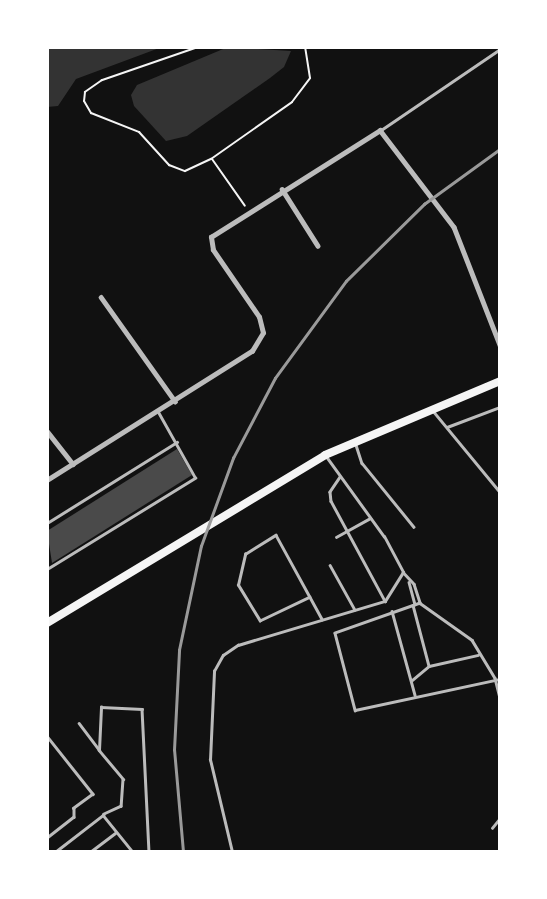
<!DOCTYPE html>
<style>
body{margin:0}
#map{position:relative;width:547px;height:899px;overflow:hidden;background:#111;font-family:"DejaVu Sans",sans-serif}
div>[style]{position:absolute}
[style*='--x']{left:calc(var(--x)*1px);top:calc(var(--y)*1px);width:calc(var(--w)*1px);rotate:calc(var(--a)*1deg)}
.water>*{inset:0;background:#333}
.building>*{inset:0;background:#4a4a4a}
.path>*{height:2px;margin:-1px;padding:0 1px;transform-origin:1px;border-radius:1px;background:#f5f5f5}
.service>*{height:2.5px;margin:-1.25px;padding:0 1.25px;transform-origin:1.25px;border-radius:1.25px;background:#bcbcbc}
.minor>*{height:4.5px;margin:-2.25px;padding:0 2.25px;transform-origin:2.25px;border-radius:2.25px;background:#bcbcbc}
.primary>*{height:8px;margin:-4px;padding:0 4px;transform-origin:4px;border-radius:4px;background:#f5f5f5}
.rail>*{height:2.5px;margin:-1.25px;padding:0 1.25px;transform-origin:1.25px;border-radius:1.25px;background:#9a9a9a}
span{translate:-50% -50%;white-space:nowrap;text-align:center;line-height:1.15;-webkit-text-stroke:5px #fff;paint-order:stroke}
.frame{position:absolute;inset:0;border:49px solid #fff;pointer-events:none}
</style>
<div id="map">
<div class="water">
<div style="clip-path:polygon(47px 47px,162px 47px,76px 79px,58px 106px,47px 107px)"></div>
<div style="clip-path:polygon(228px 47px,291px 51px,284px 67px,270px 78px,187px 136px,166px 141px,134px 106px,131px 95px,137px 85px)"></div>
</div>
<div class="building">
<div style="clip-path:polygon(177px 449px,192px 475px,52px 563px,47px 531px)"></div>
</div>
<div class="path">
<div style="--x:198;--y:47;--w:102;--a:161"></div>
<div style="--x:102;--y:80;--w:21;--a:145"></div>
<div style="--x:85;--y:92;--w:9;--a:96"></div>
<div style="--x:84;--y:101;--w:14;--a:60"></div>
<div style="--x:91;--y:113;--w:52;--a:21.6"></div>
<div style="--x:139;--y:132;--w:45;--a:47.7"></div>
<div style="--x:169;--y:165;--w:17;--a:21"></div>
<div style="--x:185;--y:171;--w:29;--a:-25"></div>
<div style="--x:211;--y:159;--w:99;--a:-35.1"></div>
<div style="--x:292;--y:102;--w:30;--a:-53"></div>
<div style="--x:310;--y:78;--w:31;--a:-99"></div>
<div style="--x:212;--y:159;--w:57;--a:54.9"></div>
</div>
<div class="service">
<div style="--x:381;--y:130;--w:144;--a:-34.2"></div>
<div style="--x:434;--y:412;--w:104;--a:50.5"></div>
<div style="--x:447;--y:427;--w:57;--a:-20.7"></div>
<div style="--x:356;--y:445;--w:19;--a:72"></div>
<div style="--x:362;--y:463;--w:82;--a:50.9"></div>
<div style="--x:340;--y:477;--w:18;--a:124"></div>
<div style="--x:330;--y:492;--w:9;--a:84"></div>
<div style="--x:331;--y:501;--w:114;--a:61.6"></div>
<div style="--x:47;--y:523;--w:153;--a:-31.9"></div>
<div style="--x:336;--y:537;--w:39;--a:-29"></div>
<div style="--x:330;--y:565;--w:51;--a:60.9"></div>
<div style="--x:47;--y:569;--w:174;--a:-31.6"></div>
<div style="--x:195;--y:478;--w:76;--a:-119.3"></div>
<div style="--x:403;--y:572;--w:16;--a:47"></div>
<div style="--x:414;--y:584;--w:20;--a:72"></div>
<div style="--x:420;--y:603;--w:64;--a:35.4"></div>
<div style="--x:472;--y:640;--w:44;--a:58.8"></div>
<div style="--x:495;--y:678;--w:21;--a:76"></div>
<div style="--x:409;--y:582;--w:23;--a:75"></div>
<div style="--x:310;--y:597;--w:55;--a:154.4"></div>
<div style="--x:260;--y:621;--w:42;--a:-121.4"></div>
<div style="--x:238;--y:585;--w:32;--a:-77"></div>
<div style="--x:245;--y:554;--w:36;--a:-32"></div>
<div style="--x:276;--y:535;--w:96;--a:61.3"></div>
<div style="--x:420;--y:603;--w:90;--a:160.6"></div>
<div style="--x:335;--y:633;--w:80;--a:75.4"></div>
<div style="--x:355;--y:710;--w:148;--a:-12.1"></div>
<div style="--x:413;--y:605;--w:63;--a:75.3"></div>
<div style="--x:392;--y:611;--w:87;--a:74.7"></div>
<div style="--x:411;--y:681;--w:23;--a:-40"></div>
<div style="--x:429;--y:666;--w:50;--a:-12.7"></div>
<div style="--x:79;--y:723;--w:34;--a:53"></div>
<div style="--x:99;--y:750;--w:43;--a:-87.3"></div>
<div style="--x:101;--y:707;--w:41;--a:2.8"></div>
<div style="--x:142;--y:709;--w:143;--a:87.2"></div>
<div style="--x:47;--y:736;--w:74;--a:51.6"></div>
<div style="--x:93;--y:794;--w:24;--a:144"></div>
<div style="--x:74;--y:808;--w:9;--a:90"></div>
<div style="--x:74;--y:817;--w:34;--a:142"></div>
<div style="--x:99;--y:750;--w:38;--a:50"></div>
<div style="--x:123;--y:779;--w:27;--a:94"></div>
<div style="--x:121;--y:806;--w:19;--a:155"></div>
<div style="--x:492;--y:828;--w:13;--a:-51"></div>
<div style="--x:55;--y:852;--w:61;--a:-37.6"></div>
<div style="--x:103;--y:815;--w:48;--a:51"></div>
<div style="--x:90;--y:852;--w:31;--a:-37"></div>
<div style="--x:232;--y:852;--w:95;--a:-103.4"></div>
<div style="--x:210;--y:760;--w:89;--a:-87.4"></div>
<div style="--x:214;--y:671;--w:18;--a:-61"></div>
<div style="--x:223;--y:655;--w:18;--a:-34"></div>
<div style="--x:238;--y:645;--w:153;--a:-16.7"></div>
<div style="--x:385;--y:601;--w:34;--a:-58"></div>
<div style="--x:403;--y:572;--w:40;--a:-118"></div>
<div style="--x:384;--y:537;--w:97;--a:-125.8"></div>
</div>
<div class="minor">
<div style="--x:282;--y:189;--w:67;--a:57.7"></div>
<div style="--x:101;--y:297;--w:128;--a:54.6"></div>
<div style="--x:47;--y:431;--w:42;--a:51.8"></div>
<div style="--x:47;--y:480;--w:242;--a:-32.2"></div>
<div style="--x:252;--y:351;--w:21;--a:-59"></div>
<div style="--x:263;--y:333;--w:16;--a:-104"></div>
<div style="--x:259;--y:317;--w:81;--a:-124.5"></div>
<div style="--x:213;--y:250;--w:13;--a:-99"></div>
<div style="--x:211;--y:237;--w:200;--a:-32.3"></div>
<div style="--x:380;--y:130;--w:122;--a:52.7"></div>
<div style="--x:454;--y:227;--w:127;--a:68.7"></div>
</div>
<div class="primary">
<div style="--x:47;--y:623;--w:325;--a:-31.1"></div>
<div style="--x:325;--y:455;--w:190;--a:-22.9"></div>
</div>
<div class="rail">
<div style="--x:183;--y:852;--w:102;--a:-95"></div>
<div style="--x:174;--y:750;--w:100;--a:-87.1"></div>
<div style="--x:179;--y:650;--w:106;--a:-78.1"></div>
<div style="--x:201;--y:546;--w:94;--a:-70"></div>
<div style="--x:233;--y:458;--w:90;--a:-62.3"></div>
<div style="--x:275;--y:378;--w:120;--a:-53.8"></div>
<div style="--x:346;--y:281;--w:110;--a:-44.6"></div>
<div style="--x:424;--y:204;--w:94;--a:-35.9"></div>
</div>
<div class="frame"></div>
</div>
